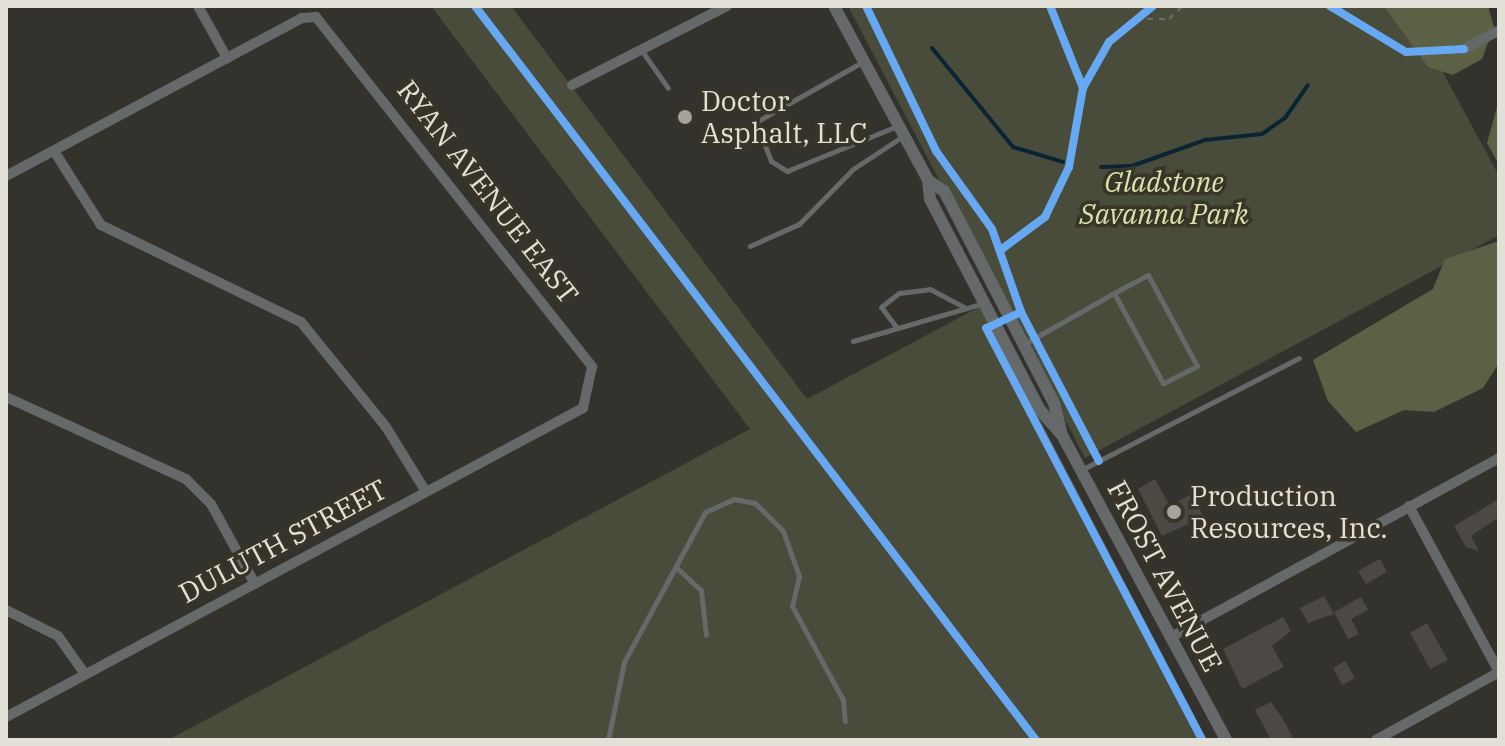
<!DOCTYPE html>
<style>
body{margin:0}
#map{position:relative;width:1505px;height:746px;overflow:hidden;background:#34322c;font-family:"IBM Plex Serif",serif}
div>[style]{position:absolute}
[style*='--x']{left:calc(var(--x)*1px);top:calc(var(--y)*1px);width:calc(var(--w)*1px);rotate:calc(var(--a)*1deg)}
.green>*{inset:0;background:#494c3b}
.forest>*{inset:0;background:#5c6045}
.stream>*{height:4px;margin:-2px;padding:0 2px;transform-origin:2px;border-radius:2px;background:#0a2433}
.building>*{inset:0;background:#4c4844}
.path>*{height:2px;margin-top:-1px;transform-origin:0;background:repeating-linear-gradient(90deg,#6a6d6b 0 6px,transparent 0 12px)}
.service>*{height:5px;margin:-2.5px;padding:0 2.5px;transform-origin:2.5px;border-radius:2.5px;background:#656969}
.minor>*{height:10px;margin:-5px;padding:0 5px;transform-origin:5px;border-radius:5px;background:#656969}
.tertiary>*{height:12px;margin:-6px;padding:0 6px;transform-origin:6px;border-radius:6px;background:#656969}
.cycleway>*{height:8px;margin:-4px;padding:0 4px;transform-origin:4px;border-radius:4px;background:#66a8f1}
.dots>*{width:22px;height:22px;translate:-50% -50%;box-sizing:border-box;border:4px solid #383428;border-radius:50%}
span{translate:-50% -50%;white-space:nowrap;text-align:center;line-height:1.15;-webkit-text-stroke:7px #383428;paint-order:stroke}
.poi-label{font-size:28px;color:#e3e0d8}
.left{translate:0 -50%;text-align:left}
.park-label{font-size:28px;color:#d9e4aa;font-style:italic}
.street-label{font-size:28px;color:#e3e0d8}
.frame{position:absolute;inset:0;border:8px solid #e3e0d8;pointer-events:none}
</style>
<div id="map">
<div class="green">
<div style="clip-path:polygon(431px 6px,511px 6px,807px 399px,981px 306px,1207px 740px,168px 740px,750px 429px)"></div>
<div style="clip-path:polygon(848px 6px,1407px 6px,1499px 176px,1499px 235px,1085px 458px)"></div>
</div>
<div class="forest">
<div style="clip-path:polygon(1384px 6px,1488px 6px,1494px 27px,1482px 59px,1453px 75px,1428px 67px)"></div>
<div style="clip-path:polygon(1499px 100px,1499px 165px,1487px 143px)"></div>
<div style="clip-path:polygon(1499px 241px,1499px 363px,1483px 388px,1434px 412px,1404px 410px,1356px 432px,1328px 401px,1313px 360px,1433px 289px,1445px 259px)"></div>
</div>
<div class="stream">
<div style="--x:932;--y:48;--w:128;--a:50.7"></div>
<div style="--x:1013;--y:147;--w:52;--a:16.7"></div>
<div style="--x:1101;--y:167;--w:31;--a:-2"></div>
<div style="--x:1132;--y:166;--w:77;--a:-19.6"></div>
<div style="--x:1205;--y:140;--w:57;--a:-6"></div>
<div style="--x:1262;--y:134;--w:28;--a:-35"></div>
<div style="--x:1285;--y:118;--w:40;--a:-55.1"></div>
</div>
<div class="building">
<div style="clip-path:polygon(1155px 479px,1170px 506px,1191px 494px,1204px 517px,1162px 536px,1138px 489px)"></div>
<div style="clip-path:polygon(1499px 499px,1499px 517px,1471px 536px,1479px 551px,1466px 547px,1454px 526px)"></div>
<div style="clip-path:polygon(1380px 559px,1387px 572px,1366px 584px,1358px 571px)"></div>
<div style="clip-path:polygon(1324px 596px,1334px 614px,1308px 623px,1300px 608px)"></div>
<div style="clip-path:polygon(1361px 597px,1368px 610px,1351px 619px,1359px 634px,1348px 639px,1334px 612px)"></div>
<div style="clip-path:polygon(1283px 617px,1291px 631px,1272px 646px,1284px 667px,1242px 689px,1223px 649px)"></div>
<div style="clip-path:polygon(1427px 623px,1448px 660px,1430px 669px,1410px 633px)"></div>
<div style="clip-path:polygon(1345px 661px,1355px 678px,1342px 685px,1333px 668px)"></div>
<div style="clip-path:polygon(1271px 702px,1283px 719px,1294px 740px,1271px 740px,1255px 710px)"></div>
</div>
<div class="path">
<div style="--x:1135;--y:19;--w:34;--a:0"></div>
<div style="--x:1169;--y:19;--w:19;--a:-43"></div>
</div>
<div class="service">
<div style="--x:642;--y:51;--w:45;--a:54.9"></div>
<div style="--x:864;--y:61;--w:124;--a:150.5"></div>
<div style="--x:756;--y:122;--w:42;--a:69"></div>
<div style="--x:771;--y:161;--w:19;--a:32"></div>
<div style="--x:787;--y:171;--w:119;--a:-22.2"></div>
<div style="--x:750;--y:246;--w:54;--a:-24.2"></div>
<div style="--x:799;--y:224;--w:77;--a:-45.5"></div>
<div style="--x:853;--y:169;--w:60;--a:-33.4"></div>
<div style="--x:897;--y:328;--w:26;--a:-127"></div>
<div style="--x:881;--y:307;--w:23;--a:-38"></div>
<div style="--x:899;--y:293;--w:31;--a:-7"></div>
<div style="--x:930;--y:289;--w:38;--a:28"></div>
<div style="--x:853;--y:341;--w:136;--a:-16.2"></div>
<div style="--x:1024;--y:344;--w:103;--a:-29.5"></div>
<div style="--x:1114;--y:293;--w:38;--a:-28"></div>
<div style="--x:1148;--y:275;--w:103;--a:61.7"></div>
<div style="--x:1197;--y:366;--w:38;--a:153"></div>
<div style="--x:1163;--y:383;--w:102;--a:-118.6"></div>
<div style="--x:1081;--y:470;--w:245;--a:-27.2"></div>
<div style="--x:677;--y:568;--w:33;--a:43"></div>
<div style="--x:701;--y:590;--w:45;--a:83.7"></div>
<div style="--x:608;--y:740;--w:80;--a:-78.4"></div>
<div style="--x:624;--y:662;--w:170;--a:-61.6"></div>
<div style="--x:705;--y:512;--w:32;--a:-24"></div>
<div style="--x:734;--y:499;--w:21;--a:11"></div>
<div style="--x:755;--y:503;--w:40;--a:45"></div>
<div style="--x:783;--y:531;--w:48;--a:70.4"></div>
<div style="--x:799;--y:576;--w:31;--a:103"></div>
<div style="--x:792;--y:606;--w:107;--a:61.5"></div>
<div style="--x:843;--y:700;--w:21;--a:85"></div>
</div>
<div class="minor">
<div style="--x:198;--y:6;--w:60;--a:60.9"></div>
<div style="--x:1464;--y:49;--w:40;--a:-28"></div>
<div style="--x:572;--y:85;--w:174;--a:-27"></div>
<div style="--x:54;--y:151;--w:88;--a:57.6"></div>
<div style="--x:101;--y:225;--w:222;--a:25.9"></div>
<div style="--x:301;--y:322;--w:135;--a:51"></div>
<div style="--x:386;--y:427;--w:76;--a:58.4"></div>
<div style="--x:6;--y:176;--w:336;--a:-28.1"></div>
<div style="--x:302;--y:18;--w:14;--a:-4"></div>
<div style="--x:316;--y:17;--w:446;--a:51.7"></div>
<div style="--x:592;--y:367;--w:42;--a:102.4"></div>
<div style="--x:583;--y:408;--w:655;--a:151.83"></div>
<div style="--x:6;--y:397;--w:198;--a:24.5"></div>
<div style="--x:186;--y:479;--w:35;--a:45"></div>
<div style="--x:211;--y:504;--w:91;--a:61.2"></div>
<div style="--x:1409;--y:506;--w:189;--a:61.5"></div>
<div style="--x:6;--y:610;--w:58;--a:26.6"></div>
<div style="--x:58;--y:636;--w:47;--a:54.6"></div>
<div style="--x:1171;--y:637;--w:374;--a:-28.6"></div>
<div style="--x:1376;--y:740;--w:141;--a:-28.9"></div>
</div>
<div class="tertiary">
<div style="--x:834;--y:6;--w:198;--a:61.6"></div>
<div style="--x:928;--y:180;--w:19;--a:35"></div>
<div style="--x:944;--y:191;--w:239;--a:62.6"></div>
<div style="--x:1054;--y:403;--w:30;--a:76"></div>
<div style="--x:928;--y:180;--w:19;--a:84"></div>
<div style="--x:930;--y:199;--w:238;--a:62.5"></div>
<div style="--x:1040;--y:410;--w:33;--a:49"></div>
<div style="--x:1062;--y:435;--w:346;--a:61.7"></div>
</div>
<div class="cycleway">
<div style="--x:475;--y:6;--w:924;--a:52.61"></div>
<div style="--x:866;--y:6;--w:161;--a:64.2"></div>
<div style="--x:936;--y:151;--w:96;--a:54.3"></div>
<div style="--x:992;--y:229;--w:88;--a:70.7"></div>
<div style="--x:1021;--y:312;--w:168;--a:62.4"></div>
<div style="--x:1330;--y:6;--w:89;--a:31.2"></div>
<div style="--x:1406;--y:52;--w:58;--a:-3"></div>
<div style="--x:1083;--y:88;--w:53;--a:-60.5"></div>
<div style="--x:1109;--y:42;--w:57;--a:-39.3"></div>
<div style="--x:1002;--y:249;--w:54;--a:-36.7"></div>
<div style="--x:1045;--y:217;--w:55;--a:-64.4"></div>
<div style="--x:1069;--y:167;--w:80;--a:-80"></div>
<div style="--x:1083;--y:88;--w:88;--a:-111.9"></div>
<div style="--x:1021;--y:312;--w:38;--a:155"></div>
<div style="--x:986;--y:328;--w:465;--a:62.3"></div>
</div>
<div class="dots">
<div style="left:685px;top:117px;background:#a6a39c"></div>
<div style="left:1174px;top:512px;background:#a6a39c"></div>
</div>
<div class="poi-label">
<span class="left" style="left:701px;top:117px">Doctor<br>Asphalt, LLC</span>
<span class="left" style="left:1190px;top:512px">Production<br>Resources, Inc.</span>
</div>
<div class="park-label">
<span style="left:1164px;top:198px">Gladstone<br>Savanna Park</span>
</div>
<div class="street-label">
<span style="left:488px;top:192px;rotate:52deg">RYAN AVENUE EAST</span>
<span style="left:283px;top:541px;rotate:-28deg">DULUTH STREET</span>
<span style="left:1165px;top:576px;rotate:62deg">FROST AVENUE</span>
</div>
<div class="frame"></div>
</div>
